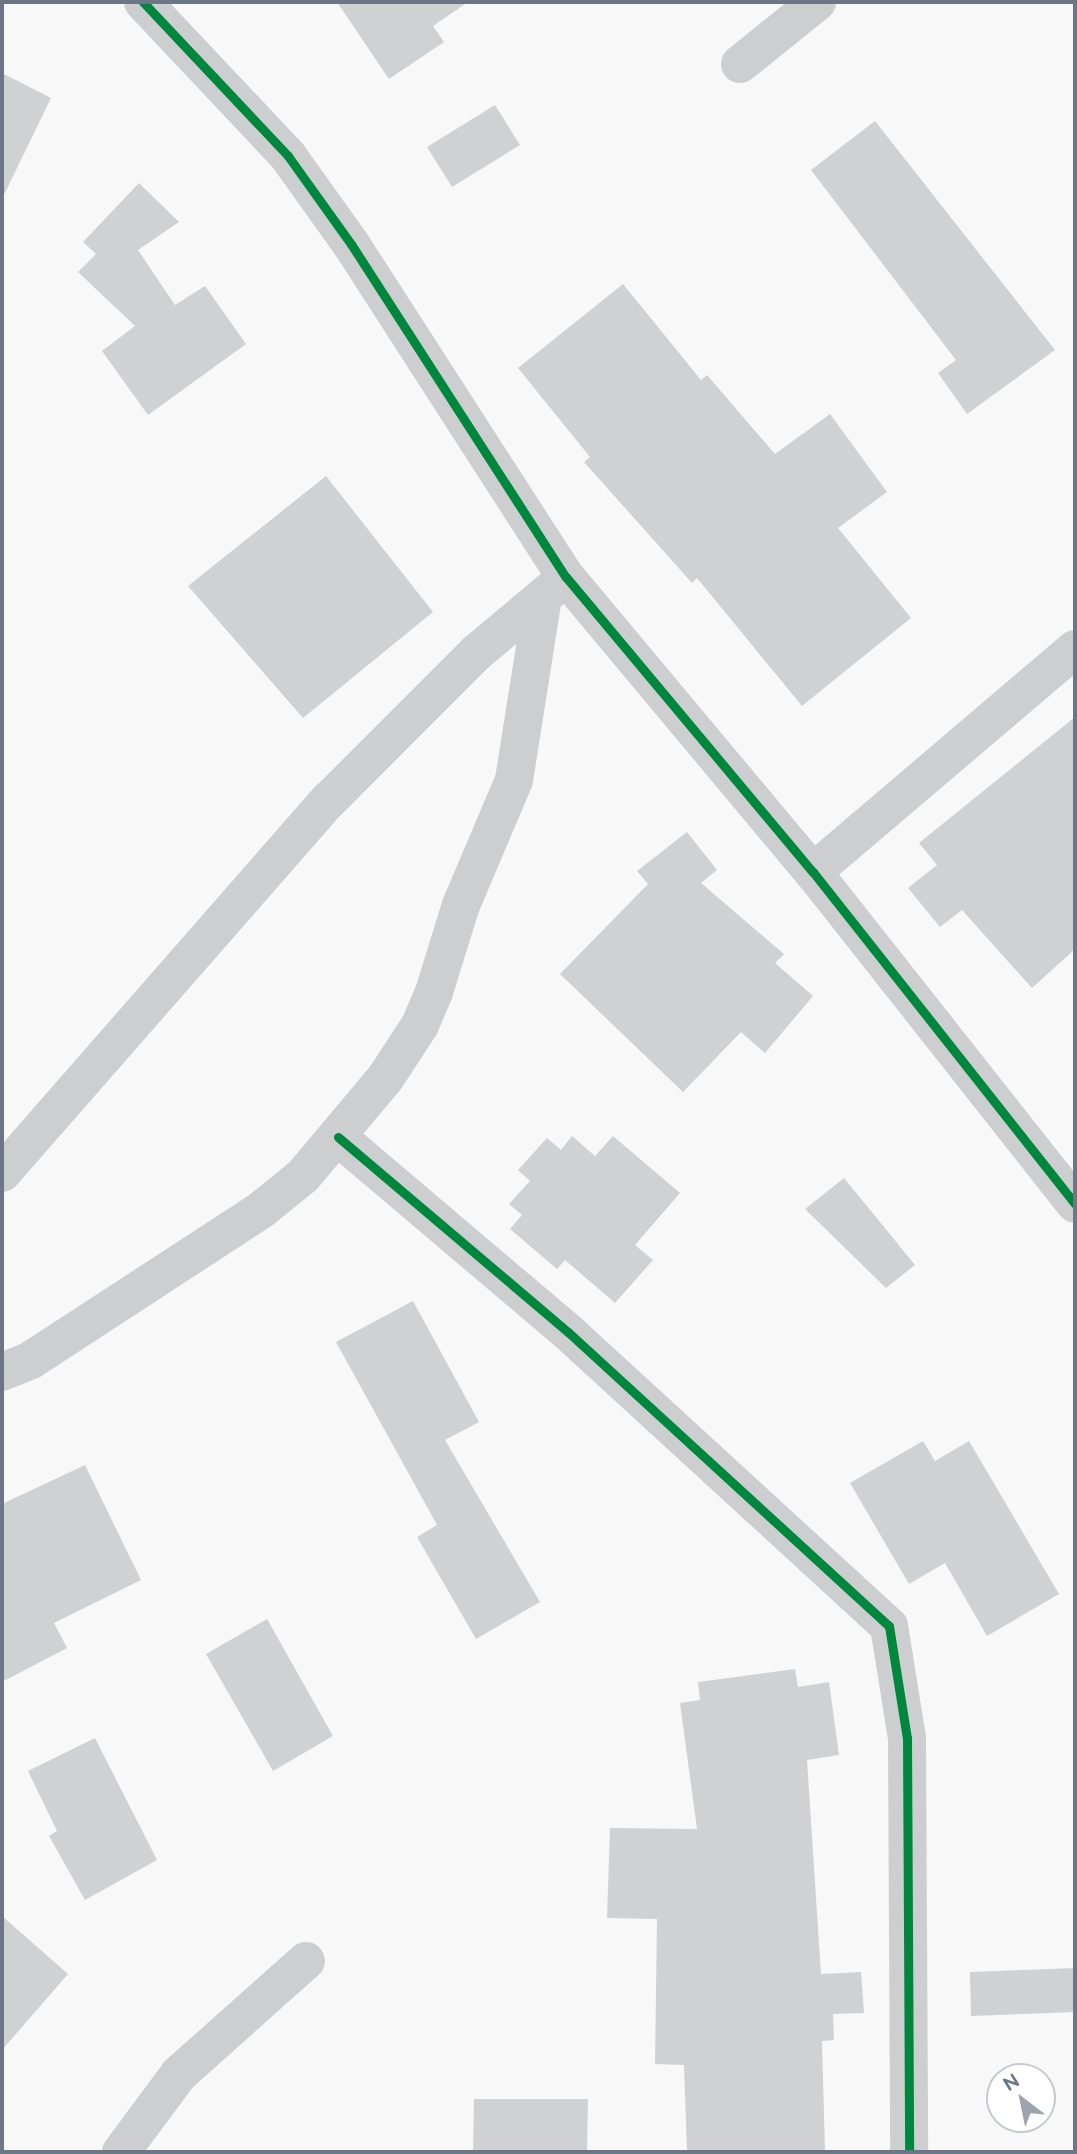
<!DOCTYPE html>
<style>
body{margin:0}
#map{position:relative;width:1077px;height:2154px;overflow:hidden;background:#f8f8f8;font-family:Raleway,sans-serif}
div>[style]{position:absolute}
[style*='--x']{left:calc(var(--x)*1px);top:calc(var(--y)*1px);width:calc(var(--w)*1px);rotate:calc(var(--a)*1deg)}
.building>*{inset:0;background:#d0d1d2}
.street>*{height:38px;margin:-19px;padding:0 19px;transform-origin:19px;border-radius:19px;background:#cdcecf}
.cycleway>*{height:9px;margin:-4.5px;padding:0 4.5px;transform-origin:4.5px;border-radius:4.5px;background:#00873e}
span{translate:-50% -50%;white-space:nowrap;text-align:center;line-height:1.15;-webkit-text-stroke:7px #fff;paint-order:stroke}
.frame{position:absolute;inset:0;border:4px solid #6b7785;pointer-events:none}
.north{position:absolute;left:986px;top:2063px;width:70px;height:70px;box-sizing:border-box;background:#fff;border:2px solid #c4c9ce;border-radius:50%;rotate:328deg;font-size:19px;font-weight:700;line-height:28px;text-align:center;color:#6b7785}
.north::after{content:'';display:block;margin:auto;width:24px;height:32px;background:#9ca4ad;clip-path:polygon(50% 0,100% 100%,50% 72%,0 100%)}
</style>
<div id="map">
<div class="building">
<div style="clip-path:polygon(337px 2px,468px 2px,433px 26px,444px 42px,389px 79px)"></div>
<div style="clip-path:polygon(2px 73px,51px 98px,2px 199px)"></div>
<div style="clip-path:polygon(495px 105px,520px 145px,452px 187px,427px 147px)"></div>
<div style="clip-path:polygon(875px 121px,1055px 350px,967px 414px,938px 373px,956px 360px,811px 170px)"></div>
<div style="clip-path:polygon(139px 183px,179px 222px,138px 250px,175px 305px,205px 286px,246px 344px,148px 415px,102px 351px,135px 326px,78px 272px,96px 254px,83px 242px)"></div>
<div style="clip-path:polygon(623px 284px,701px 380px,707px 375px,775px 454px,830px 414px,887px 492px,838px 528px,911px 618px,802px 706px,697px 578px,692px 583px,584px 462px,590px 457px,518px 368px)"></div>
<div style="clip-path:polygon(326px 476px,433px 612px,303px 718px,188px 586px)"></div>
<div style="clip-path:polygon(1075px 717px,1075px 949px,1032px 988px,962px 910px,940px 927px,908px 888px,937px 865px,919px 843px)"></div>
<div style="clip-path:polygon(687px 832px,717px 870px,701px 883px,784px 954px,775px 963px,813px 996px,765px 1053px,741px 1032px,683px 1092px,560px 974px,648px 884px,637px 871px)"></div>
<div style="clip-path:polygon(572px 1136px,595px 1156px,613px 1136px,680px 1193px,635px 1245px,653px 1260px,615px 1303px,565px 1260px,557px 1269px,510px 1229px,522px 1215px,509px 1204px,530px 1181px,518px 1170px,547px 1138px,561px 1150px)"></div>
<div style="clip-path:polygon(844px 1178px,915px 1265px,886px 1288px,805px 1209px)"></div>
<div style="clip-path:polygon(413px 1301px,479px 1422px,445px 1440px,540px 1602px,476px 1639px,417px 1537px,437px 1525px,336px 1342px)"></div>
<div style="clip-path:polygon(923px 1441px,935px 1461px,969px 1441px,1059px 1594px,987px 1636px,945px 1563px,909px 1584px,850px 1483px)"></div>
<div style="clip-path:polygon(85px 1465px,141px 1580px,54px 1623px,67px 1648px,2px 1682px,2px 1504px)"></div>
<div style="clip-path:polygon(267px 1619px,333px 1736px,273px 1771px,206px 1654px)"></div>
<div style="clip-path:polygon(795px 1669px,798px 1687px,829px 1682px,839px 1755px,807px 1760px,821px 1974px,861px 1972px,864px 2013px,833px 2014px,834px 2040px,822px 2041px,825px 2152px,687px 2152px,684px 2065px,655px 2064px,657px 1919px,607px 1918px,610px 1828px,697px 1829px,680px 1703px,700px 1700px,698px 1682px)"></div>
<div style="clip-path:polygon(95px 1738px,157px 1860px,85px 1900px,49px 1836px,57px 1831px,28px 1771px)"></div>
<div style="clip-path:polygon(2px 1916px,68px 1974px,2px 2050px)"></div>
<div style="clip-path:polygon(1075px 1968px,1075px 2012px,971px 2016px,970px 1972px)"></div>
<div style="clip-path:polygon(474px 2099px,588px 2099px,587px 2152px,473px 2152px)"></div>
</div>
<div class="street">
<div style="--x:143;--y:2;--w:212;--a:46.7"></div>
<div style="--x:288;--y:156;--w:108;--a:54.4"></div>
<div style="--x:351;--y:244;--w:396;--a:57.2"></div>
<div style="--x:566;--y:577;--w:385;--a:50.1"></div>
<div style="--x:813;--y:872;--w:423;--a:51.7"></div>
<div style="--x:740;--y:64;--w:99;--a:-38.8"></div>
<div style="--x:813;--y:872;--w:344;--a:-40.4"></div>
<div style="--x:338;--y:1137;--w:302;--a:40.3"></div>
<div style="--x:568;--y:1332;--w:435;--a:42.5"></div>
<div style="--x:889;--y:1626;--w:113;--a:80.9"></div>
<div style="--x:907;--y:1738;--w:414;--a:89.7"></div>
<div style="--x:2;--y:1173;--w:496;--a:-48.8"></div>
<div style="--x:329;--y:800;--w:208;--a:-45"></div>
<div style="--x:476;--y:653;--w:98;--a:-40"></div>
<div style="--x:2;--y:1372;--w:31;--a:-22"></div>
<div style="--x:31;--y:1360;--w:275;--a:-33.1"></div>
<div style="--x:261;--y:1210;--w:54;--a:-39"></div>
<div style="--x:303;--y:1176;--w:129;--a:-50"></div>
<div style="--x:386;--y:1077;--w:62;--a:-56.8"></div>
<div style="--x:420;--y:1025;--w:36;--a:-67"></div>
<div style="--x:434;--y:992;--w:91;--a:-72.8"></div>
<div style="--x:461;--y:905;--w:136;--a:-67"></div>
<div style="--x:514;--y:780;--w:185;--a:-81"></div>
<div style="--x:121;--y:2152;--w:97;--a:-53.4"></div>
<div style="--x:179;--y:2074;--w:170;--a:-41.7"></div>
</div>
<div class="cycleway">
<div style="--x:143;--y:2;--w:212;--a:46.7"></div>
<div style="--x:288;--y:156;--w:108;--a:54.4"></div>
<div style="--x:351;--y:244;--w:396;--a:57.2"></div>
<div style="--x:566;--y:577;--w:385;--a:50.1"></div>
<div style="--x:813;--y:872;--w:423;--a:51.7"></div>
<div style="--x:338;--y:1137;--w:302;--a:40.3"></div>
<div style="--x:568;--y:1332;--w:435;--a:42.5"></div>
<div style="--x:889;--y:1626;--w:113;--a:80.9"></div>
<div style="--x:907;--y:1738;--w:414;--a:89.7"></div>
</div>
<div class="frame"></div>
<div class="north">N</div>
</div>
